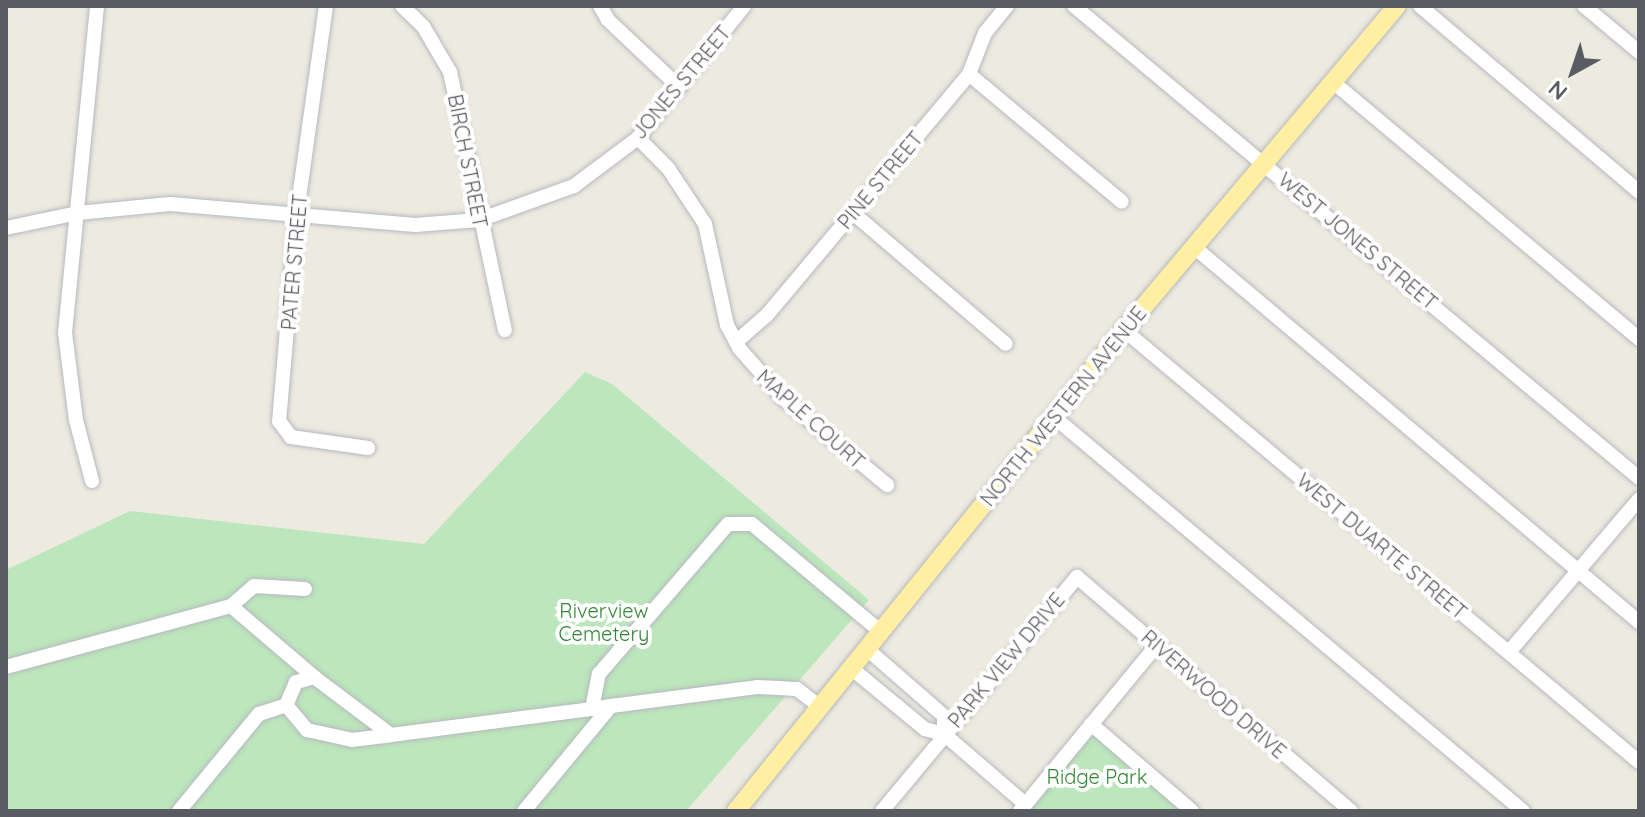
<!DOCTYPE html>
<style>
body{margin:0}
#map{position:relative;width:1645px;height:817px;overflow:hidden;background:#edeae0;font-family:Quicksand,sans-serif}
div>[style]{position:absolute}
[style*='--x']{left:calc(var(--x)*1px);top:calc(var(--y)*1px);width:calc(var(--w)*1px);rotate:calc(var(--a)*1deg)}
.green>*{inset:0;background:#bce6bc}
.roads{filter:drop-shadow(0 0 2px #b6b9be) drop-shadow(0 0 2px #b6b9be)}
.minor>*{height:14px;margin:-7px;padding:0 7px;transform-origin:7px;border-radius:7px;background:#fff}
.major>*{height:18px;margin:-9px;padding:0 9px;transform-origin:9px;border-radius:9px;background:#ffefa3}
span{translate:-50% -50%;white-space:nowrap;text-align:center;line-height:1.15;-webkit-text-stroke:8px #fff;paint-order:stroke}
.street-label{font-size:20px;color:#595d62}
.park-label{font-size:20px;color:#338736}
.frame{position:absolute;inset:0;border:8px solid #595d62;pointer-events:none}
.north{position:absolute;left:1533px;top:32px;width:80px;height:80px;-webkit-text-stroke:6px #fff;paint-order:stroke;rotate:220deg;font-size:22px;font-weight:700;line-height:32px;text-align:center;color:#595d62}
.north::after{content:'';display:block;margin:auto;width:28px;height:36px;background:#595d62;clip-path:polygon(50% 0,100% 100%,50% 72%,0 100%)}
</style>
<div id="map">
<div class="green">
<div style="clip-path:polygon(585px 372px,612px 384px,869px 600px,686px 811px,6px 811px,6px 570px,130px 511px,424px 544px)"></div>
<div style="clip-path:polygon(1091px 724px,1192px 811px,1018px 811px)"></div>
</div>
<div class="roads">
<div class="minor">
<div style="--x:326;--y:6;--w:208;--a:98"></div>
<div style="--x:297;--y:212;--w:210;--a:94.9"></div>
<div style="--x:279;--y:421;--w:20;--a:53"></div>
<div style="--x:291;--y:437;--w:78;--a:8.1"></div>
<div style="--x:402;--y:6;--w:29;--a:44"></div>
<div style="--x:423;--y:26;--w:53;--a:59.6"></div>
<div style="--x:450;--y:72;--w:264;--a:78"></div>
<div style="--x:600;--y:6;--w:16;--a:60"></div>
<div style="--x:608;--y:20;--w:95;--a:43.3"></div>
<div style="--x:1074;--y:6;--w:736;--a:39.88"></div>
<div style="--x:1420;--y:6;--w:287;--a:40.3"></div>
<div style="--x:1584;--y:6;--w:72;--a:39.9"></div>
<div style="--x:969;--y:74;--w:199;--a:39.9"></div>
<div style="--x:1333;--y:82;--w:400;--a:40"></div>
<div style="--x:638;--y:138;--w:42;--a:45"></div>
<div style="--x:668;--y:168;--w:67;--a:56.5"></div>
<div style="--x:705;--y:224;--w:103;--a:77.7"></div>
<div style="--x:727;--y:325;--w:26;--a:62"></div>
<div style="--x:739;--y:348;--w:67;--a:48.7"></div>
<div style="--x:783;--y:398;--w:136;--a:39.9"></div>
<div style="--x:853;--y:213;--w:201;--a:40.6"></div>
<div style="--x:6;--y:228;--w:74;--a:-11.8"></div>
<div style="--x:78;--y:213;--w:92;--a:-5.6"></div>
<div style="--x:170;--y:204;--w:246;--a:4.9"></div>
<div style="--x:415;--y:225;--w:64;--a:-4.5"></div>
<div style="--x:479;--y:220;--w:101;--a:-19.7"></div>
<div style="--x:574;--y:186;--w:80;--a:-36.9"></div>
<div style="--x:638;--y:138;--w:169;--a:-51.2"></div>
<div style="--x:1194;--y:247;--w:582;--a:40.12"></div>
<div style="--x:1124;--y:330;--w:672;--a:39.99"></div>
<div style="--x:736;--y:342;--w:41;--a:-41.1"></div>
<div style="--x:767;--y:315;--w:314;--a:-50"></div>
<div style="--x:969;--y:74;--w:44;--a:-68.7"></div>
<div style="--x:985;--y:33;--w:35;--a:-51"></div>
<div style="--x:1054;--y:417;--w:613;--a:40.03"></div>
<div style="--x:92;--y:481;--w:63;--a:-104.7"></div>
<div style="--x:76;--y:420;--w:88;--a:-97.2"></div>
<div style="--x:65;--y:333;--w:329;--a:-84.4"></div>
<div style="--x:231;--y:606;--w:30;--a:-41"></div>
<div style="--x:254;--y:586;--w:51;--a:3.4"></div>
<div style="--x:867;--y:649;--w:102;--a:41"></div>
<div style="--x:944;--y:716;--w:18;--a:90"></div>
<div style="--x:1509;--y:652;--w:201;--a:-49.6"></div>
<div style="--x:6;--y:667;--w:233;--a:-15.2"></div>
<div style="--x:231;--y:606;--w:109;--a:40.5"></div>
<div style="--x:851;--y:668;--w:96;--a:39.5"></div>
<div style="--x:925;--y:729;--w:20;--a:15"></div>
<div style="--x:944;--y:734;--w:107;--a:40.8"></div>
<div style="--x:592;--y:709;--w:36;--a:-79"></div>
<div style="--x:599;--y:674;--w:198;--a:-49.3"></div>
<div style="--x:728;--y:524;--w:24;--a:0"></div>
<div style="--x:752;--y:524;--w:168;--a:39.9"></div>
<div style="--x:1091;--y:724;--w:133;--a:40.7"></div>
<div style="--x:391;--y:735;--w:96;--a:-143"></div>
<div style="--x:314;--y:677;--w:19;--a:164"></div>
<div style="--x:296;--y:682;--w:25;--a:113"></div>
<div style="--x:286;--y:705;--w:33;--a:50"></div>
<div style="--x:307;--y:730;--w:46;--a:12.5"></div>
<div style="--x:352;--y:740;--w:39;--a:-7"></div>
<div style="--x:391;--y:735;--w:203;--a:-7.4"></div>
<div style="--x:592;--y:709;--w:19;--a:-9"></div>
<div style="--x:611;--y:706;--w:147;--a:-7.4"></div>
<div style="--x:757;--y:687;--w:40;--a:2.9"></div>
<div style="--x:797;--y:689;--w:29;--a:38"></div>
<div style="--x:179;--y:811;--w:126;--a:-50.5"></div>
<div style="--x:259;--y:714;--w:28;--a:-18"></div>
<div style="--x:524;--y:811;--w:136;--a:-50.4"></div>
<div style="--x:882;--y:811;--w:305;--a:-50.2"></div>
<div style="--x:1077;--y:577;--w:360;--a:40.5"></div>
<div style="--x:1020;--y:811;--w:215;--a:-50.5"></div>
</div>
<div class="major">
<div style="--x:736;--y:811;--w:618;--a:-51.11"></div>
<div style="--x:1124;--y:330;--w:424;--a:-49.9"></div>
</div>
</div>
<div class="street-label">
<span style="left:681px;top:82px;rotate:-50deg">JONES STREET</span>
<span style="left:468px;top:161px;rotate:79deg">BIRCH STREET</span>
<span style="left:880px;top:180px;rotate:-50deg">PINE STREET</span>
<span style="left:1358px;top:241px;rotate:40deg">WEST JONES STREET</span>
<span style="left:294px;top:262px;rotate:-85deg">PATER STREET</span>
<span style="left:1063px;top:406px;rotate:-51deg">NORTH WESTERN AVENUE</span>
<span style="left:811px;top:419px;rotate:42deg">MAPLE COURT</span>
<span style="left:1382px;top:546px;rotate:40deg">WEST DUARTE STREET</span>
<span style="left:1006px;top:660px;rotate:-50deg">PARK VIEW DRIVE</span>
<span style="left:1214px;top:694px;rotate:41deg">RIVERWOOD DRIVE</span>
</div>
<div class="park-label">
<span style="left:604px;top:622px">Riverview<br>Cemetery</span>
<span style="left:1097px;top:776px">Ridge Park</span>
</div>
<div class="frame"></div>
<div class="north">N</div>
</div>
